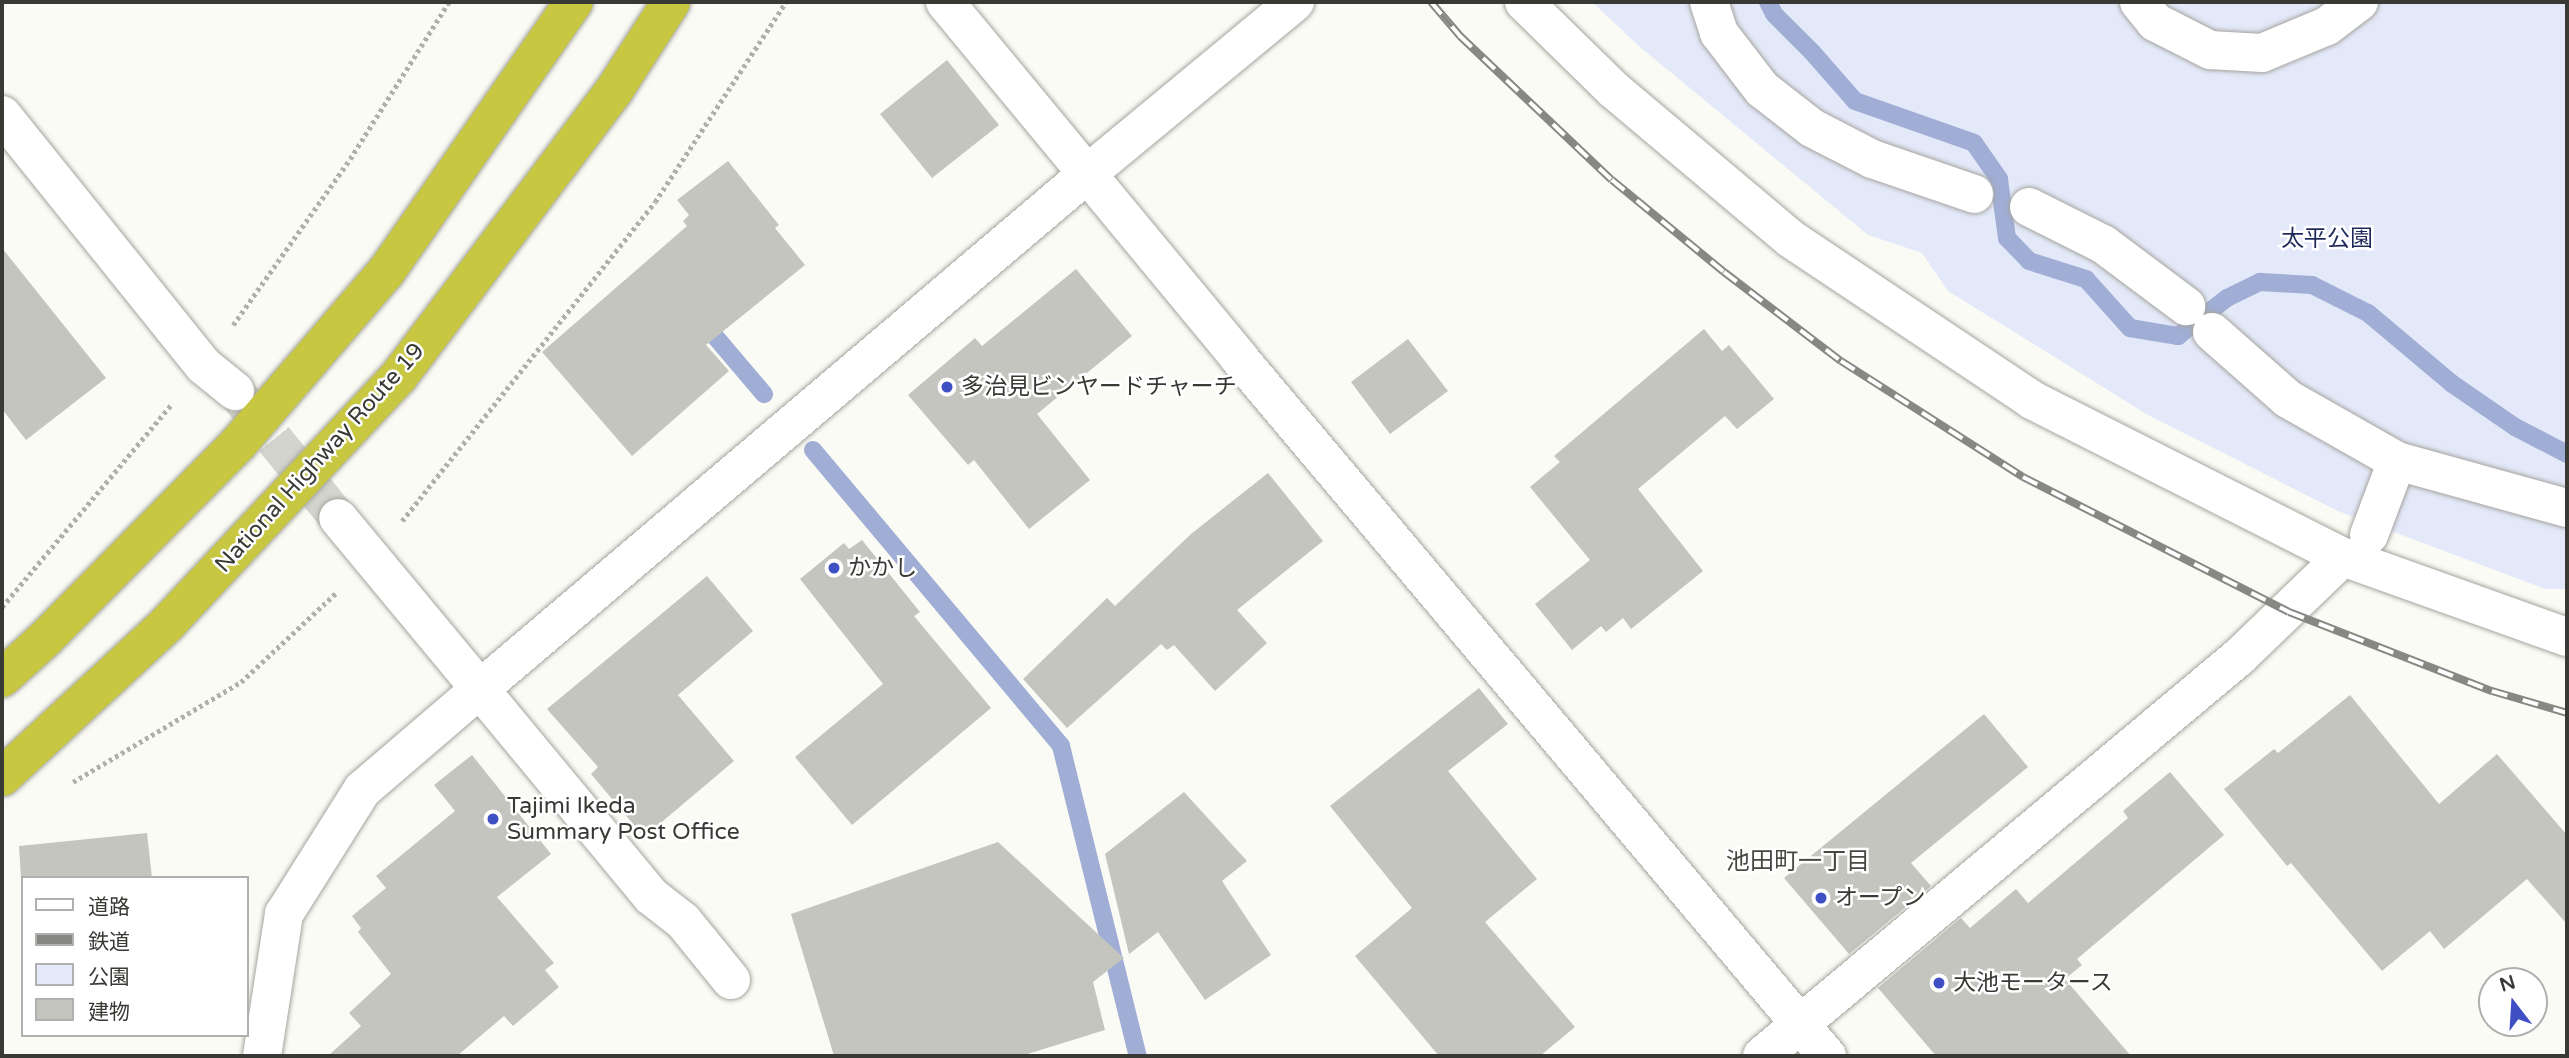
<!DOCTYPE html>
<meta charset="utf-8">
<style>
body{margin:0}
#map{position:relative;width:2569px;height:1058px;overflow:hidden;background:#fbfbf5;font-family:"Varela Round","Noto Sans JP",sans-serif}
div>[style]{position:absolute}
[style*='--x']{left:calc(var(--x)*1px);top:calc(var(--y)*1px);width:calc(var(--w)*1px);rotate:calc(var(--a)*1deg)}
.green>*{inset:0;background:#e4e9fa}
.stream>*{height:18px;margin:-9px;padding:0 9px;transform-origin:9px;border-radius:9px;background:#a0add5}
.building>*{inset:0;background:#c4c5bf}
.street-tunnel>*{height:38px;margin-top:-19px;transform-origin:0;background:repeating-linear-gradient(90deg,#d4d4cf 0 38px,transparent 0 57px)}
.path>*{height:4.5px;margin-top:-2.25px;transform-origin:0;background:repeating-linear-gradient(90deg,#b0b0ab 0 3.5px,transparent 0 7px)}
.roads{filter:drop-shadow(0 0 2px #a5a59f) drop-shadow(0 0 2px #a5a59f)}
.street>*{height:38px;margin:-19px;padding:0 19px;transform-origin:19px;border-radius:19px;background:#fff}
.highway>*{height:38px;margin:-19px;padding:0 19px;transform-origin:19px;border-radius:19px;background:#c7c741}
.rail>*{height:8px;margin-top:-4px;transform-origin:0;background:repeating-linear-gradient(90deg,#fff 0 16px,#878783 0 32px);box-sizing:border-box;border-block:2px solid #878783}
.dots>*{width:19px;height:19px;translate:-50% -50%;box-sizing:border-box;border:4px solid #fff;border-radius:50%}
span{translate:-50% -50%;white-space:nowrap;text-align:center;line-height:1.15;-webkit-text-stroke:5px #fff;paint-order:stroke}
.park-label{font-size:23px;color:#1e295a}
.poi-label{font-size:23px;color:#393936}
.left{translate:0 -50%;text-align:left}
.street-label{font-size:23px;color:#393936}
.neighbourhood-label{font-size:24px;color:#484843}
.frame{position:absolute;inset:0;border:4px solid #393936;pointer-events:none}
.legend{position:absolute;left:21px;top:876px;width:228px;height:161px;box-sizing:border-box;background:#fff;border:2px solid #b0b0af;margin:0;padding:9px 12px;list-style:none;font-size:21px;color:#393936}
.legend li{display:flex;align-items:center;gap:14px;height:35px}
.legend b{width:35px;border:2px solid #b0b0af}
.north{position:absolute;left:2478px;top:967px;width:70px;height:70px;box-sizing:border-box;background:#fff;border:2px solid #b0b0af;border-radius:50%;rotate:343deg;font-size:19px;font-weight:700;line-height:28px;text-align:center;color:#393936}
.north::after{content:'';display:block;margin:auto;width:24px;height:32px;background:#3e50c3;clip-path:polygon(50% 0,100% 100%,50% 72%,0 100%)}
</style>
<div id="map">
<div class="green">
<div style="clip-path:polygon(1592px 2px,2567px 2px,2567px 589px,2545px 589px,2338px 511px,2148px 415px,1948px 291px,1922px 253px,1868px 235px,1640px 47px)"></div>
</div>
<div class="stream">
<div style="--x:1768;--y:2;--w:13;--a:63"></div>
<div style="--x:1774;--y:14;--w:54;--a:45"></div>
<div style="--x:1812;--y:52;--w:65;--a:48.7"></div>
<div style="--x:1855;--y:101;--w:126;--a:19.4"></div>
<div style="--x:1974;--y:143;--w:44;--a:55.2"></div>
<div style="--x:1999;--y:179;--w:60;--a:82.3"></div>
<div style="--x:2007;--y:238;--w:32;--a:46"></div>
<div style="--x:2029;--y:261;--w:60;--a:17.5"></div>
<div style="--x:2086;--y:279;--w:66;--a:48.1"></div>
<div style="--x:2130;--y:328;--w:49;--a:9.5"></div>
<div style="--x:2178;--y:336;--w:62;--a:-37.8"></div>
<div style="--x:2227;--y:298;--w:37;--a:-26"></div>
<div style="--x:2260;--y:282;--w:52;--a:3.3"></div>
<div style="--x:2312;--y:285;--w:63;--a:26.6"></div>
<div style="--x:2368;--y:313;--w:109;--a:40.1"></div>
<div style="--x:2451;--y:383;--w:78;--a:34.5"></div>
<div style="--x:2515;--y:427;--w:59;--a:27.4"></div>
<div style="--x:702;--y:321;--w:96;--a:49.7"></div>
<div style="--x:813;--y:450;--w:386;--a:50"></div>
<div style="--x:1061;--y:746;--w:319;--a:76.1"></div>
</div>
<div class="building">
<div style="clip-path:polygon(947px 60px,999px 125px,932px 178px,880px 114px)"></div>
<div style="clip-path:polygon(728px 161px,779px 225px,775px 228px,805px 265px,706px 345px,729px 371px,632px 456px,542px 352px,687px 226px,683px 221px,689px 215px,677px 200px)"></div>
<div style="clip-path:polygon(2px 248px,106px 378px,26px 440px,2px 409px)"></div>
<div style="clip-path:polygon(1076px 269px,1132px 336px,1037px 414px,1090px 480px,1029px 529px,974px 460px,968px 465px,908px 395px,975px 338px,982px 346px)"></div>
<div style="clip-path:polygon(1704px 329px,1722px 351px,1729px 345px,1774px 399px,1737px 429px,1725px 416px,1638px 489px,1703px 571px,1631px 629px,1623px 618px,1606px 632px,1601px 626px,1572px 650px,1535px 604px,1590px 560px,1530px 487px,1560px 462px,1554px 456px)"></div>
<div style="clip-path:polygon(1408px 339px,1448px 391px,1390px 434px,1351px 382px)"></div>
<div style="clip-path:polygon(1268px 473px,1323px 541px,1237px 610px,1267px 643px,1215px 691px,1174px 645px,1167px 650px,1161px 644px,1067px 728px,1023px 679px,1107px 598px,1115px 606px,1191px 534px)"></div>
<div style="clip-path:polygon(862px 540px,920px 612px,914px 616px,991px 708px,852px 825px,795px 757px,883px 684px,800px 579px,844px 543px,849px 549px)"></div>
<div style="clip-path:polygon(707px 576px,753px 631px,678px 695px,734px 761px,644px 837px,591px 774px,598px 767px,547px 709px)"></div>
<div style="clip-path:polygon(1479px 688px,1508px 724px,1448px 771px,1537px 879px,1485px 922px,1575px 1027px,1540px 1056px,1439px 1056px,1355px 956px,1412px 908px,1330px 806px)"></div>
<div style="clip-path:polygon(2350px 695px,2439px 804px,2497px 754px,2567px 835px,2567px 924px,2527px 879px,2444px 949px,2430px 931px,2382px 971px,2291px 863px,2287px 866px,2224px 789px,2274px 749px,2278px 753px)"></div>
<div style="clip-path:polygon(1984px 714px,2028px 767px,1911px 863px,1931px 886px,1849px 954px,1784px 878px)"></div>
<div style="clip-path:polygon(472px 755px,551px 854px,497px 897px,554px 963px,545px 970px,559px 987px,513px 1026px,504px 1016px,457px 1056px,328px 1056px,361px 1026px,349px 1013px,391px 974px,358px 932px,361px 928px,352px 916px,386px 888px,376px 876px,455px 811px,434px 785px)"></div>
<div style="clip-path:polygon(2170px 772px,2224px 835px,2077px 959px,2082px 965px,2065px 979px,2131px 1056px,1936px 1056px,1878px 988px,1961px 918px,1970px 928px,2016px 889px,2028px 903px,2128px 818px,2123px 811px)"></div>
<div style="clip-path:polygon(1184px 792px,1247px 861px,1222px 881px,1271px 955px,1205px 1000px,1158px 932px,1129px 954px,1105px 854px)"></div>
<div style="clip-path:polygon(147px 833px,152px 878px,21px 878px,19px 846px)"></div>
<div style="clip-path:polygon(998px 842px,1124px 958px,1093px 982px,1105px 1030px,1021px 1056px,834px 1056px,791px 914px)"></div>
</div>
<div class="street-tunnel">
<div style="--x:238;--y:395;--w:159;--a:50.9"></div>
</div>
<div class="path">
<div style="--x:233;--y:325;--w:203;--a:-54.8"></div>
<div style="--x:350;--y:159;--w:186;--a:-57.8"></div>
<div style="--x:402;--y:521;--w:407;--a:-51.6"></div>
<div style="--x:655;--y:202;--w:239;--a:-56.8"></div>
<div style="--x:2;--y:607;--w:265;--a:-50.1"></div>
<div style="--x:73;--y:782;--w:196;--a:-30.8"></div>
<div style="--x:241;--y:682;--w:132;--a:-43.2"></div>
</div>
<div class="roads">
<div class="street">
<div style="--x:945;--y:2;--w:462;--a:50.4"></div>
<div style="--x:1239;--y:358;--w:913;--a:49.89"></div>
<div style="--x:1524;--y:2;--w:126;--a:44.4"></div>
<div style="--x:1614;--y:90;--w:231;--a:40.1"></div>
<div style="--x:1791;--y:239;--w:290;--a:33.7"></div>
<div style="--x:2032;--y:400;--w:348;--a:26.8"></div>
<div style="--x:2343;--y:557;--w:238;--a:19.7"></div>
<div style="--x:1709;--y:2;--w:33;--a:72"></div>
<div style="--x:1719;--y:33;--w:71;--a:52.5"></div>
<div style="--x:1762;--y:89;--w:63;--a:38"></div>
<div style="--x:1812;--y:128;--w:68;--a:27.3"></div>
<div style="--x:1872;--y:159;--w:108;--a:18.9"></div>
<div style="--x:2139;--y:2;--w:26;--a:51"></div>
<div style="--x:2155;--y:22;--w:62;--a:27"></div>
<div style="--x:2210;--y:50;--w:52;--a:3.3"></div>
<div style="--x:2262;--y:53;--w:70;--a:-22.6"></div>
<div style="--x:2327;--y:26;--w:40;--a:-37"></div>
<div style="--x:2;--y:115;--w:322;--a:51.2"></div>
<div style="--x:204;--y:366;--w:40;--a:39"></div>
<div style="--x:2029;--y:207;--w:83;--a:26.6"></div>
<div style="--x:2103;--y:244;--w:104;--a:36.8"></div>
<div style="--x:2212;--y:332;--w:101;--a:41.4"></div>
<div style="--x:2288;--y:399;--w:125;--a:29.6"></div>
<div style="--x:2397;--y:461;--w:176;--a:15.5"></div>
<div style="--x:2369;--y:535;--w:79;--a:-69.3"></div>
<div style="--x:731;--y:980;--w:76;--a:-129.1"></div>
<div style="--x:683;--y:921;--w:41;--a:-142"></div>
<div style="--x:651;--y:896;--w:268;--a:-129.6"></div>
<div style="--x:480;--y:689;--w:796;--a:-40.31"></div>
<div style="--x:1087;--y:174;--w:270;--a:-39.6"></div>
<div style="--x:262;--y:1056;--w:144;--a:-81.2"></div>
<div style="--x:284;--y:914;--w:146;--a:-57.8"></div>
<div style="--x:362;--y:790;--w:155;--a:-40.6"></div>
<div style="--x:480;--y:689;--w:222;--a:-129.7"></div>
<div style="--x:1762;--y:1056;--w:623;--a:-39.92"></div>
<div style="--x:2240;--y:656;--w:143;--a:-43.9"></div>
</div>
<div class="highway">
<div style="--x:2;--y:678;--w:58;--a:-42.2"></div>
<div style="--x:45;--y:639;--w:273;--a:-45.3"></div>
<div style="--x:237;--y:445;--w:228;--a:-49.3"></div>
<div style="--x:386;--y:272;--w:329;--a:-55.2"></div>
<div style="--x:2;--y:777;--w:225;--a:-42.8"></div>
<div style="--x:167;--y:624;--w:340;--a:-46.9"></div>
<div style="--x:399;--y:376;--w:359;--a:-53"></div>
<div style="--x:615;--y:89;--w:103;--a:-57.2"></div>
</div>
</div>
<div class="rail">
<div style="--x:1431;--y:2;--w:45;--a:49.5"></div>
<div style="--x:1460;--y:36;--w:209;--a:43.5"></div>
<div style="--x:1612;--y:180;--w:145;--a:39.4"></div>
<div style="--x:1724;--y:272;--w:147;--a:37.3"></div>
<div style="--x:1841;--y:361;--w:216;--a:32.5"></div>
<div style="--x:2023;--y:477;--w:298;--a:26.9"></div>
<div style="--x:2289;--y:612;--w:218;--a:21.3"></div>
<div style="--x:2492;--y:691;--w:78;--a:16.3"></div>
</div>
<div class="dots">
<div style="left:947px;top:387px;background:#3e50c3"></div>
<div style="left:834px;top:568px;background:#3e50c3"></div>
<div style="left:493px;top:819px;background:#3e50c3"></div>
<div style="left:1821px;top:898px;background:#3e50c3"></div>
<div style="left:1939px;top:983px;background:#3e50c3"></div>
</div>
<div class="park-label">
<span style="left:2327px;top:239px">太平公園</span>
</div>
<div class="poi-label">
<span class="left" style="left:961px;top:387px">多治見ビンヤードチャーチ</span>
<span class="left" style="left:848px;top:568px">かかし</span>
<span class="left" style="left:507px;top:819px">Tajimi Ikeda<br>Summary Post Office</span>
<span class="left" style="left:1835px;top:898px">オープン</span>
<span class="left" style="left:1953px;top:983px">大池モータース</span>
</div>
<div class="street-label">
<span style="left:320px;top:458px;rotate:-48deg">National Highway Route 19</span>
</div>
<div class="neighbourhood-label">
<span style="left:1798px;top:862px">池田町一丁目</span>
</div>
<div class="frame"></div>
<ul class="legend">
<li><b style="height:9px;background:#fff"></b>道路</li>
<li><b style="height:9px;background:#878783"></b>鉄道</li>
<li><b style="height:19px;background:#e4e9fa"></b>公園</li>
<li><b style="height:19px;background:#c4c5bf"></b>建物</li>
</ul>
<div class="north">N</div>
</div>
